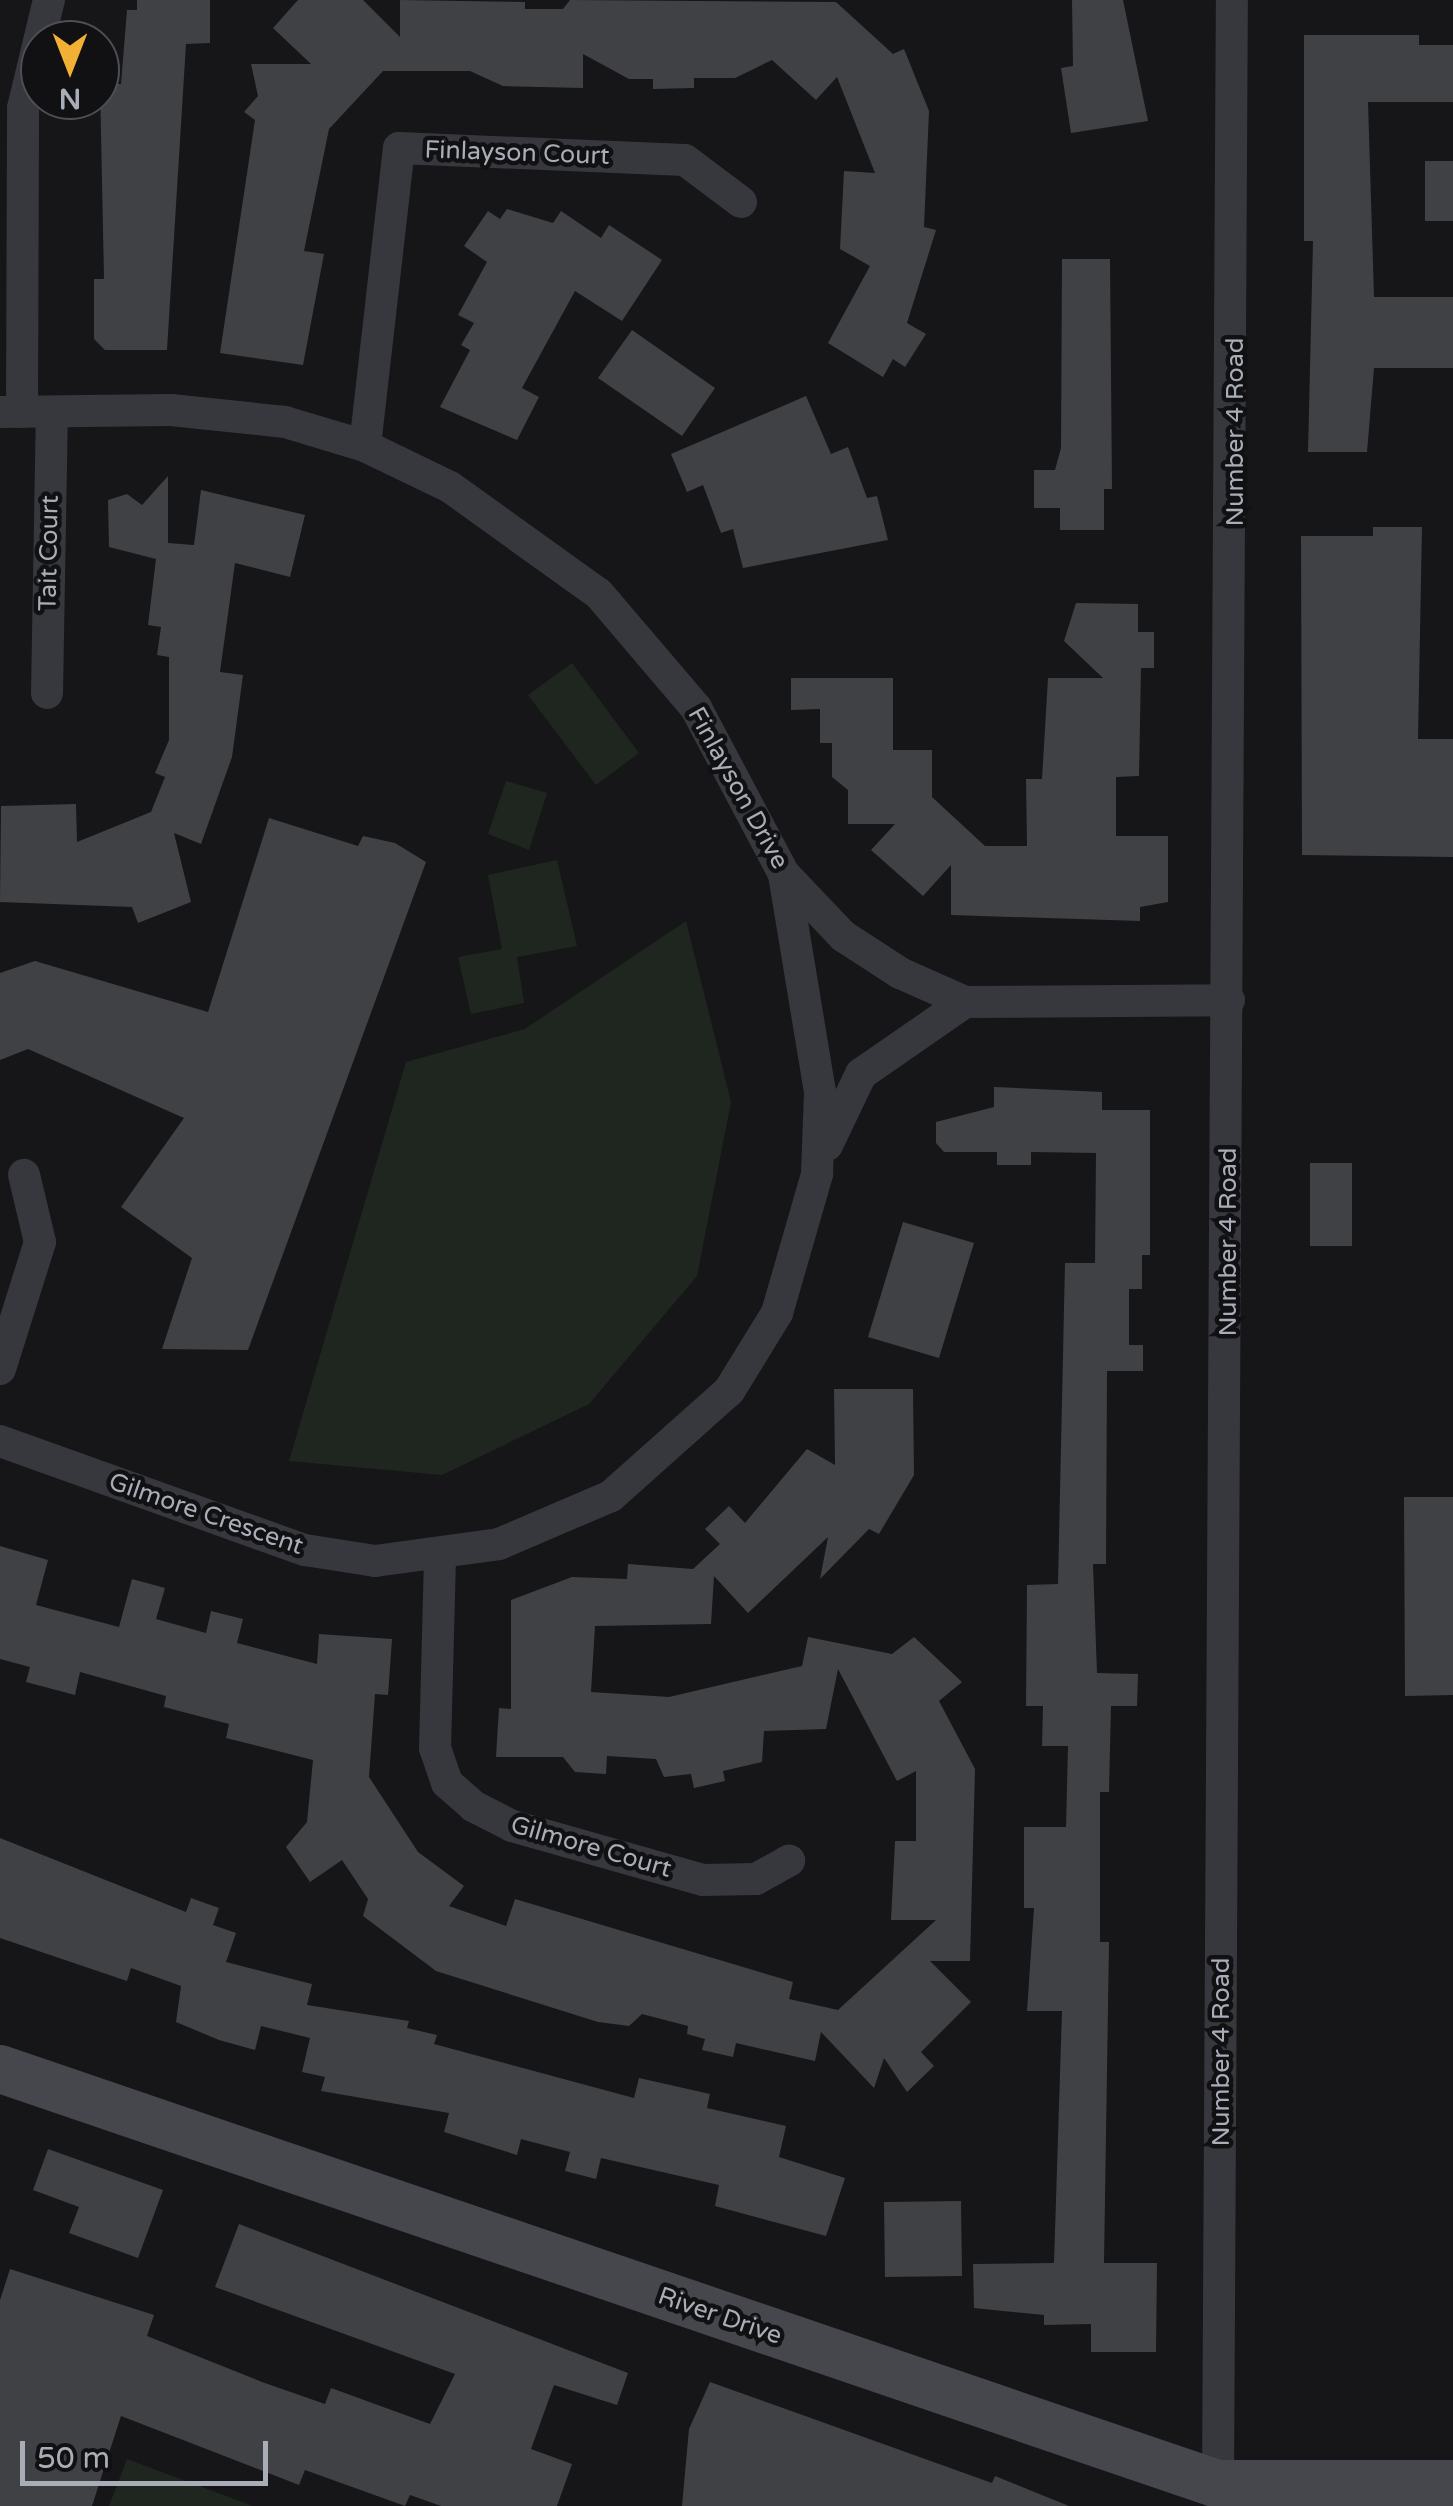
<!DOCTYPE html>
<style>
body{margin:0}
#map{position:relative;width:1453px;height:2506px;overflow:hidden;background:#161618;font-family:"Varela Round",sans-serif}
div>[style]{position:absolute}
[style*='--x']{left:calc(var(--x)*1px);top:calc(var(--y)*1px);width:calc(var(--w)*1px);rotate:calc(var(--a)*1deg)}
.green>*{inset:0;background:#1e261f}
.building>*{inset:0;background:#404145}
.street>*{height:32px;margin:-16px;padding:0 16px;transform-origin:16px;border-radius:16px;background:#37383d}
.secondary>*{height:48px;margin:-24px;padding:0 24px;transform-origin:24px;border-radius:24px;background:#45474d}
span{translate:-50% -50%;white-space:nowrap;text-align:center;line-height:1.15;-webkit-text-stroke:9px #111113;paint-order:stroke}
.street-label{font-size:25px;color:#a8adb8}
.north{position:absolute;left:20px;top:20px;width:100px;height:100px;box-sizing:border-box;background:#111113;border:2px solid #4d4f55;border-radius:50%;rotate:180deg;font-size:28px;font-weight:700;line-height:40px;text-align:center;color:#a8adb8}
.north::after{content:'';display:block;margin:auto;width:35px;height:45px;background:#f2b134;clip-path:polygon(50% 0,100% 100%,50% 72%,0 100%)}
.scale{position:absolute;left:20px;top:2441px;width:248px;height:45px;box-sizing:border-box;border:5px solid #a8adb8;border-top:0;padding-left:12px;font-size:30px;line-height:35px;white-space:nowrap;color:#a8adb8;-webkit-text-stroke:8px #111113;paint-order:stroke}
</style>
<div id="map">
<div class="green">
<div style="clip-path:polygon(572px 663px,639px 753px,596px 785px,528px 695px)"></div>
<div style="clip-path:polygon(506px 781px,547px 793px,529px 850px,488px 834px)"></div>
<div style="clip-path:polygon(557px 860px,577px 946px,517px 957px,524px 1003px,471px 1014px,458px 957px,502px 949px,488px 875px)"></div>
<div style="clip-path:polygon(686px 921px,731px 1102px,697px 1276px,589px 1404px,442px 1475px,289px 1461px,406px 1062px,525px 1029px)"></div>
<div style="clip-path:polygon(127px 2459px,253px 2506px,109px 2506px)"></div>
</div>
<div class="building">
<div style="clip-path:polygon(137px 0,210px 0,210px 43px,186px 44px,167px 350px,105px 350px,94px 339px,94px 279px,104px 279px,100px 84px,121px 84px,127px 10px,137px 10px)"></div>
<div style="clip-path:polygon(298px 0,363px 0,400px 37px,400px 0,525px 2px,525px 9px,563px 9px,570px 0,836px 2px,893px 54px,904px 49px,929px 111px,924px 227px,936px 230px,907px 323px,926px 334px,905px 367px,893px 359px,883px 377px,828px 343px,870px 266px,840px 249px,844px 171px,875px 173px,837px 77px,816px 100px,772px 60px,735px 78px,694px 78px,694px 88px,653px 89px,653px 79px,629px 79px,583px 54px,583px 88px,503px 86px,470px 71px,383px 71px,329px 129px,304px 251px,324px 254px,303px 365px,220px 353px,255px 120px,244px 112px,258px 96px,251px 64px,311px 64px,273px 28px)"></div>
<div style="clip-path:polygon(1072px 0,1123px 0,1148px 121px,1071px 133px,1061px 68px,1073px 66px)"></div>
<div style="clip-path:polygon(1304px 35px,1419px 35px,1419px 45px,1453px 45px,1453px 102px,1368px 102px,1374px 297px,1453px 297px,1453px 368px,1374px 368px,1367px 452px,1308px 452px,1313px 241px,1304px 241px)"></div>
<div style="clip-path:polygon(1425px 161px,1453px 161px,1453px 221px,1425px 221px)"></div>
<div style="clip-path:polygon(507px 209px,553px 223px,561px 211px,601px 238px,609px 225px,662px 260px,622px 321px,575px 291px,522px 388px,539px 397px,517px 440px,440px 407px,470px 350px,461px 345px,474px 323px,458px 315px,487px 262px,464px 246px,488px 211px,500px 219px)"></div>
<div style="clip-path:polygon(1062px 259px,1110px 259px,1112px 489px,1104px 489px,1104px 530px,1060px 530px,1060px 508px,1034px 508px,1034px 470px,1055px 470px,1061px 448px)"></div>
<div style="clip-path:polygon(632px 330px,715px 388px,682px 436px,598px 378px)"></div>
<div style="clip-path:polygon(806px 396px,831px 454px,848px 447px,867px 498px,877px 496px,888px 540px,743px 568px,733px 529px,721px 533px,703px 485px,687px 492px,671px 454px)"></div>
<div style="clip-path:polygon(168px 476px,168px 543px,194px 545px,201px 490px,305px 515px,290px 577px,235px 563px,220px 672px,243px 675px,232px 757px,201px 844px,174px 833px,191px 902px,138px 923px,132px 907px,0 902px,1px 806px,76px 804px,77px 842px,151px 812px,165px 777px,155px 773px,169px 740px,169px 657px,157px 655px,161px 627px,148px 625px,156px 559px,109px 547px,108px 500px,127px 494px,142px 505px)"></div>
<div style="clip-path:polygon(1373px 527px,1422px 527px,1418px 739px,1453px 739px,1453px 857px,1302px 855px,1301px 536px,1373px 536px)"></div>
<div style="clip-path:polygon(1076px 603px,1138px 604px,1138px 632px,1154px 632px,1154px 668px,1141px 668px,1139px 776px,1116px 777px,1116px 836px,1168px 836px,1168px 902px,1140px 907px,1140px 921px,951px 915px,951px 865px,923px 896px,871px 850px,895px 824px,848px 824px,848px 790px,832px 777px,832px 743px,820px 743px,820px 709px,791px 710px,791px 678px,893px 678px,893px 750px,932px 750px,932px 797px,985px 846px,1027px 846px,1026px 779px,1042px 779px,1048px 678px,1103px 678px,1064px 641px)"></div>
<div style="clip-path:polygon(269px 818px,358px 846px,363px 836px,395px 843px,426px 862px,248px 1350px,162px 1349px,192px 1258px,121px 1207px,184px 1118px,28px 1049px,0 1060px,0 973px,35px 961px,208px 1012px)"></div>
<div style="clip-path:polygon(994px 1087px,1102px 1092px,1102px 1110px,1150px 1110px,1150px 1255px,1142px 1255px,1142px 1289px,1129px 1289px,1129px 1345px,1143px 1345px,1143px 1371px,1107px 1371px,1106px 1564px,1093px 1564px,1097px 1673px,1138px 1674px,1137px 1706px,1111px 1706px,1109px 1792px,1100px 1792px,1100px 1942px,1109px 1942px,1104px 2263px,1157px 2263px,1156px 2352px,1091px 2352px,1091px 2324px,1044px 2325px,1044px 2315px,974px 2308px,973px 2264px,1054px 2263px,1062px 2011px,1027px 2011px,1034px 1908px,1024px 1908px,1024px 1827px,1066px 1827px,1068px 1746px,1042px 1746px,1043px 1706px,1026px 1706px,1027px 1585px,1058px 1584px,1065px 1263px,1095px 1263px,1096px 1153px,1031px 1152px,1031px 1165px,997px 1165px,997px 1152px,944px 1152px,936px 1143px,936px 1122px,994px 1107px)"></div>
<div style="clip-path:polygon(1310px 1163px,1352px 1163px,1352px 1246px,1310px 1246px)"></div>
<div style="clip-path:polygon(903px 1222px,974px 1243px,939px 1358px,868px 1337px)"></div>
<div style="clip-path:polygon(834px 1389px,913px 1389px,914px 1475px,879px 1534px,869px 1529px,820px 1579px,828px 1537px,748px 1613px,714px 1576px,711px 1624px,595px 1626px,591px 1692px,669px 1697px,802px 1666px,808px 1637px,892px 1654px,914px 1637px,962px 1682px,939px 1701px,975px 1769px,970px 1961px,930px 1961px,971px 2002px,921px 2052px,934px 2066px,907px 2092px,884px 2058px,874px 2088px,821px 2032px,815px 2061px,736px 2043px,733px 2057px,702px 2050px,705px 2039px,687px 2034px,688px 2026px,642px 2014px,629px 2026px,598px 2022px,436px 1971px,363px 1916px,368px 1899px,342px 1860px,310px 1882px,286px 1847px,307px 1822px,313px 1760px,226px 1738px,229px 1724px,164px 1707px,166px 1696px,80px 1672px,75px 1695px,26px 1682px,30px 1667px,0 1659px,0 1546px,48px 1560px,36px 1605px,119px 1627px,132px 1579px,165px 1588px,156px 1619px,206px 1633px,211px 1611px,243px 1619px,237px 1643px,317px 1664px,319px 1634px,392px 1639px,388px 1695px,375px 1694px,369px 1777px,418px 1852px,464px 1886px,449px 1906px,506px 1926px,515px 1899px,793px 1982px,789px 1999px,838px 2010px,936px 1920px,891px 1920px,895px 1841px,916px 1841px,916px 1771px,897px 1781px,838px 1669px,826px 1729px,764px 1731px,762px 1762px,723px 1771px,725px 1781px,694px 1788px,691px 1774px,664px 1777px,656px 1759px,607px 1756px,606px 1774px,575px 1772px,563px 1757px,496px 1757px,499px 1708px,511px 1709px,511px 1600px,572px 1577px,627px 1579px,628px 1564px,693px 1569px,720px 1544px,705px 1529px,729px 1506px,745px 1523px,807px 1449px,835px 1465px)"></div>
<div style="clip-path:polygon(1404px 1497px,1453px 1497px,1453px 1695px,1405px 1696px)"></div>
<div style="clip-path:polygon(0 1838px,186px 1912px,191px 1898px,219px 1908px,213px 1925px,236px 1933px,226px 1962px,312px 1984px,307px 2005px,409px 2021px,407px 2028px,437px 2035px,434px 2044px,634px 2098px,639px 2078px,710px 2094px,707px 2108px,786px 2126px,779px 2157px,845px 2178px,826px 2236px,715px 2206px,719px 2185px,601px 2158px,596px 2179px,565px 2171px,570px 2152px,521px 2139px,517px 2155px,444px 2132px,449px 2113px,321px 2091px,325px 2077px,302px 2072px,310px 2038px,261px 2026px,255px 2050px,219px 2040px,176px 2022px,181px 1986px,131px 1968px,127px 1981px,0 1938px)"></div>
<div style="clip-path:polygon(48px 2149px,163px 2190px,138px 2258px,69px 2233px,79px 2207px,33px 2190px)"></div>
<div style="clip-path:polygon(961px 2201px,962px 2276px,885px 2277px,884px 2202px)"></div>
<div style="clip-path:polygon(239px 2224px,628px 2373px,617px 2405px,554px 2385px,531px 2449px,572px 2464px,557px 2506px,441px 2506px,410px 2495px,405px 2506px,305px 2470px,299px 2485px,121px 2416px,92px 2506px,0 2506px,0 2300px,10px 2269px,154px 2315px,147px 2336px,262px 2382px,325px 2404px,331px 2388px,430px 2424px,455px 2374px,215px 2287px)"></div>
<div style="clip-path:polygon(710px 2382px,992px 2483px,995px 2476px,1069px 2506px,682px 2506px,689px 2429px)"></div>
</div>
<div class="street">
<div style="--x:0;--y:412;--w:171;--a:-0.7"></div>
<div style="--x:171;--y:410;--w:115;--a:6"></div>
<div style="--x:285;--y:422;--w:84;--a:16.7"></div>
<div style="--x:365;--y:446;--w:94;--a:25.8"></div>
<div style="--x:450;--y:487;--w:183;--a:35.7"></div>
<div style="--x:599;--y:594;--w:150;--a:49.6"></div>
<div style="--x:696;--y:708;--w:188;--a:62.1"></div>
<div style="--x:784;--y:874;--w:86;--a:46.4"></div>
<div style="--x:843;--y:936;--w:68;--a:33"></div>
<div style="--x:900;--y:973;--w:71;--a:24"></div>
<div style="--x:965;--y:1002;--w:264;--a:-0.4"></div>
<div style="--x:22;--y:412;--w:304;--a:-89.8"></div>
<div style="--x:23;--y:108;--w:111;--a:-76.5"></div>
<div style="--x:365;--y:446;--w:300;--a:-83.5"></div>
<div style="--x:399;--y:148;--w:286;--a:2.4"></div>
<div style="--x:685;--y:160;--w:70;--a:36.9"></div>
<div style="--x:47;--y:693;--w:280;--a:-89"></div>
<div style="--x:827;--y:1145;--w:79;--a:-64.4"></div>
<div style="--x:861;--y:1074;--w:126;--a:-34.7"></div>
<div style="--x:0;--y:1369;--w:133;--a:-72.5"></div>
<div style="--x:40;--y:1242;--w:69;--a:-103.4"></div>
<div style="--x:0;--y:1441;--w:324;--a:19.7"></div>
<div style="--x:305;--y:1550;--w:71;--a:8.9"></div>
<div style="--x:375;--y:1561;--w:125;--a:-7.8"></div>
<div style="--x:499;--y:1544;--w:122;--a:-23.2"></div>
<div style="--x:611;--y:1496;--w:158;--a:-41.7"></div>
<div style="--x:729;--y:1391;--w:92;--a:-58.4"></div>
<div style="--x:777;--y:1313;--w:145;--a:-73.9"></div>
<div style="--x:817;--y:1174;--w:82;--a:-87.9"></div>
<div style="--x:820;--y:1092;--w:221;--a:-99.4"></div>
<div style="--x:440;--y:1558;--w:190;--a:91.5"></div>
<div style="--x:435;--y:1748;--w:37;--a:71"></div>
<div style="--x:447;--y:1783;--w:35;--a:41"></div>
<div style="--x:473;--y:1806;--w:44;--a:27.1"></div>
<div style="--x:512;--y:1826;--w:198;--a:15.8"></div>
<div style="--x:703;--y:1880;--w:53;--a:-1.1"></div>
<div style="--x:756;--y:1879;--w:38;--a:-29"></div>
<div style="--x:1218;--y:2484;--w:2484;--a:-89.68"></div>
</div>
<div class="secondary">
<div style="--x:0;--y:2069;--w:1287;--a:18.82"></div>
<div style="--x:1218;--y:2484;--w:235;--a:0"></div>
</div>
<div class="street-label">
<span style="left:517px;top:153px;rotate:2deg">Finlayson Court</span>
<span style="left:1235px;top:432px;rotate:-90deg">Number 4 Road</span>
<span style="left:49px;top:553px;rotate:-89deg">Tait Court</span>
<span style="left:738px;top:788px;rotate:61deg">Finlayson Drive</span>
<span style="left:1228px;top:1242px;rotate:-90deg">Number 4 Road</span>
<span style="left:206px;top:1514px;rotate:19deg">Gilmore Crescent</span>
<span style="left:591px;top:1847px;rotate:16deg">Gilmore Court</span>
<span style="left:1221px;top:2052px;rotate:-90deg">Number 4 Road</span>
<span style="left:720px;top:2316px;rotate:19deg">River Drive</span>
</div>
<div class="north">N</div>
<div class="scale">50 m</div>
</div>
